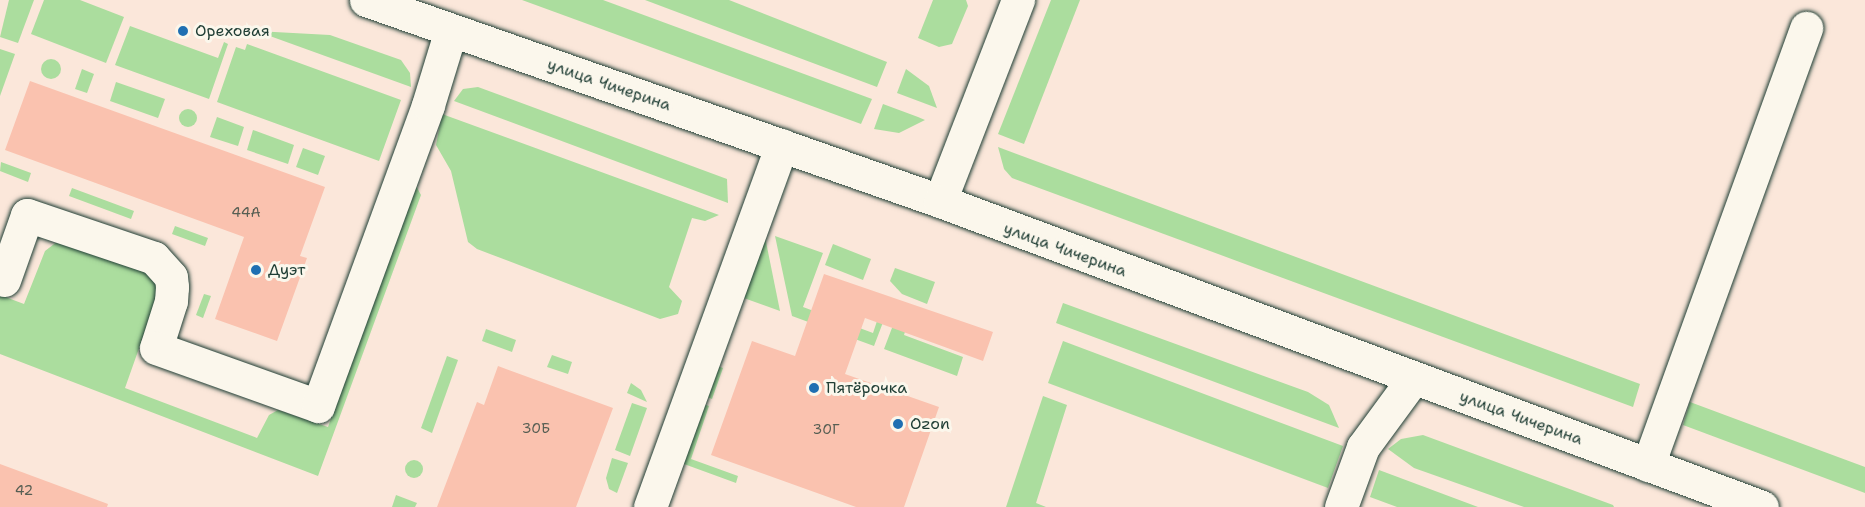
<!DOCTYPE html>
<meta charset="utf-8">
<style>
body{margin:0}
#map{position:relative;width:1865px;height:507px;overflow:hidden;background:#fbe7da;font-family:"Shantell Sans",sans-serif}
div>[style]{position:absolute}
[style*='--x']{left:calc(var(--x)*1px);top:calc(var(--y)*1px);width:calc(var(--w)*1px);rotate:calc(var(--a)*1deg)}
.green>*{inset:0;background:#abdd9e}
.round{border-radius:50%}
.building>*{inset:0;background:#fac2af}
.roads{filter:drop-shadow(0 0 2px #1f3d34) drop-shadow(0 0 2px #1f3d34)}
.minor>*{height:33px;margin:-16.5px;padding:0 16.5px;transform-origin:16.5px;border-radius:16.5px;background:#fbf7ec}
.major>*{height:33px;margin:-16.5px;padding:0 16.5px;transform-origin:16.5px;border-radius:16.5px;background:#fbf7ec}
.dots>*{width:16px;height:16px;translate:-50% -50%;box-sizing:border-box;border:3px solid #fbf7ec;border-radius:50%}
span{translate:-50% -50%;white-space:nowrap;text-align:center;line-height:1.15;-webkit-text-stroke:6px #fbf7ec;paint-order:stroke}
.number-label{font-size:14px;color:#565e53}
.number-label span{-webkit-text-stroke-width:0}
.poi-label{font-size:16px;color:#1f3d34}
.left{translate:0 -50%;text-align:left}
.street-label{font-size:16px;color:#1f3d34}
</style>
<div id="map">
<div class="green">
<div style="clip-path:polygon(9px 0,34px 0,18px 43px,0 37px)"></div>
<div style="clip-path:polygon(44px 0,80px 0,124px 17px,106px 63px,31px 34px)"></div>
<div style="clip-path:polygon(522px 0,603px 0,872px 99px,861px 124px)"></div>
<div style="clip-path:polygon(645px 0,729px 0,887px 62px,877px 87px)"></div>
<div style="clip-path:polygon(933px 0,966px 0,968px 6px,952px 44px,939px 47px,918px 38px)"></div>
<div style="clip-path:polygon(1051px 0,1080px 0,1024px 144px,998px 134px)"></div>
<div style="clip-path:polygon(130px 26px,218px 58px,224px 42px,228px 44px,209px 99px,115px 65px)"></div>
<div style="clip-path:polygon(256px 31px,330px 35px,401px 60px,410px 73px,411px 87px)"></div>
<div style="clip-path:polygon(247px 44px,401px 100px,379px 161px,217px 102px,236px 47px,245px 50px)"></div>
<div style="clip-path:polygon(0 49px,15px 54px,0 96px)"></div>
<div class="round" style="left:41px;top:59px;width:20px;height:20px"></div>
<div style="clip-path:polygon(82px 69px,94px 74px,87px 93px,75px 89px)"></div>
<div style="clip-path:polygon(906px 69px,929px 86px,937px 108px,897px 93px)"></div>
<div style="clip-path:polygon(116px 82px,165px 99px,158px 118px,110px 101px)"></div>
<div style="clip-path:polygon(478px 87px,727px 179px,728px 203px,454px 101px,463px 89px)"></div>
<div style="clip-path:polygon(883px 104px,918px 117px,925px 120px,899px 133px,874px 129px)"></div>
<div class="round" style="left:179px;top:109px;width:18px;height:18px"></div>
<div style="clip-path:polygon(442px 114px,719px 215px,705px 221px,692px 218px,669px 287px,682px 301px,678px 314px,660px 319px,477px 249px,468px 242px,451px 171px,436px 145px)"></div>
<div style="clip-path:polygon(217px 117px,244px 127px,238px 146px,210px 137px)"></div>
<div style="clip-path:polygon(253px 130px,294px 145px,288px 164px,247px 150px)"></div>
<div style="clip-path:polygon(998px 147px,1640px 384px,1633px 407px,1012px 178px,1004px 169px)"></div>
<div style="clip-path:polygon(303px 148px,325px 156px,318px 175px,296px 167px)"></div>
<div style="clip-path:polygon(1px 162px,31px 173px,28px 182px,0 171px)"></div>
<div style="clip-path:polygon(415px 184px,421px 195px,318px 476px,0 354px,0 295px,24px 304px,45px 251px,58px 241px,145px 267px,160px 289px,125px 388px,257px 438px,269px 415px,278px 410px,328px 427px)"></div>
<div style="clip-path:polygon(72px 188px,134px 211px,131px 219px,69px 196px)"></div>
<div style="clip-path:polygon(175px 226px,208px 238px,205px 246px,172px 234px)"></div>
<div style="clip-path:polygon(764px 232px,780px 311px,741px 297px)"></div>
<div style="clip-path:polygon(775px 236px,823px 253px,803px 307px,873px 333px,879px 315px,885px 317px,874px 346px,792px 316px)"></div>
<div style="clip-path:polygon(833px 244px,871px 259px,863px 280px,825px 265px)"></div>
<div style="clip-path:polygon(895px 268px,935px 282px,927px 304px,902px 294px,890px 281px)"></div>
<div style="clip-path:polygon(204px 294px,211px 296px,203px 318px,196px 315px)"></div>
<div style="clip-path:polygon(1063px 303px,1308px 392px,1329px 405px,1339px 428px,1056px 323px)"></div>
<div style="clip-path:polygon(895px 320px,907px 325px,904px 335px,963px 357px,957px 376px,884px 349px)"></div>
<div style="clip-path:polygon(486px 329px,516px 340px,512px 352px,482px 341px)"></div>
<div style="clip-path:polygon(1063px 341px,1343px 446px,1328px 488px,1048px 383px)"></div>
<div style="clip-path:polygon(552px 355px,572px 362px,568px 374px,547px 367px)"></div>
<div style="clip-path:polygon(447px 356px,458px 360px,432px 433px,421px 428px)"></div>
<div style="clip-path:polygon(708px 363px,723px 368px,712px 399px,698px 393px)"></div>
<div style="clip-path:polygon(631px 383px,641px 390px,647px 402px,627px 393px)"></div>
<div style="clip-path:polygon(1043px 396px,1067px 405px,1036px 503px,1046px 507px,1006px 507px)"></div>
<div style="clip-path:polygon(695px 401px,709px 406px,691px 459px,738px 476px,736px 483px,684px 464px)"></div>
<div style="clip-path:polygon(1690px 402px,1865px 467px,1865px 493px,1683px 425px)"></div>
<div style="clip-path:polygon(632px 403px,647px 408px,630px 456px,615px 450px)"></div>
<div style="clip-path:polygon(1423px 435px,1613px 505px,1614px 507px,1524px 507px,1414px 468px,1388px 449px,1401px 439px)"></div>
<div style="clip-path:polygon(612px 458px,628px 463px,617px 493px,609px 489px,606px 478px)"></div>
<div class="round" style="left:405px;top:460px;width:18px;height:18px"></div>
<div style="clip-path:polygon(1379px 470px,1478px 507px,1397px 507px,1370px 497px)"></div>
<div style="clip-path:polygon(396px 495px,417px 503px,415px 507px,392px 507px)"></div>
</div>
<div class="building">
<div style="clip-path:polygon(30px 81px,325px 187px,300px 256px,307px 258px,277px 341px,215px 319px,244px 237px,5px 150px)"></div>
<div style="clip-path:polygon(824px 274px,993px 332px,983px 361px,865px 318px,845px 374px,939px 407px,904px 507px,856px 507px,711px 455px,752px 341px,795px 356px)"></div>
<div style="clip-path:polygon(498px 366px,613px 408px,576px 507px,437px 507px,477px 402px,484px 405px)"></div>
<div style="clip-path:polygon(0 464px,108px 504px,107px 507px,0 507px)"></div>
</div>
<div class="roads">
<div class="minor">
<div style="--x:940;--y:201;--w:216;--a:-68.8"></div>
<div style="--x:4;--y:280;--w:69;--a:-70.5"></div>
<div style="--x:27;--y:215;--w:134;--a:18.7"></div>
<div style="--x:154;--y:258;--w:25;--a:48"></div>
<div style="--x:171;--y:277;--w:10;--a:84"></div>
<div style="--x:172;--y:287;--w:14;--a:94"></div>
<div style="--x:171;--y:301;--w:49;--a:107.7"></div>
<div style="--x:156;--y:348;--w:172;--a:19.7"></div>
<div style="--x:318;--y:406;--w:320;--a:-69.9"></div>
<div style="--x:428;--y:105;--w:78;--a:-73"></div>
<div style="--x:1648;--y:465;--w:465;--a:-70.1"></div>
<div style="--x:650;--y:507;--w:385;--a:-70"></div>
<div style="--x:1341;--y:507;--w:64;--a:-69.9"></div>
<div style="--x:1363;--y:447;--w:84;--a:-53.7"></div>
</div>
<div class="major">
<div style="--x:366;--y:0;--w:608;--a:19.3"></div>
<div style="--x:940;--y:201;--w:877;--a:20.42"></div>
</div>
</div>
<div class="dots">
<div style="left:183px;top:31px;background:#1f6fb2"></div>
<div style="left:256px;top:270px;background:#1f6fb2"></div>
<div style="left:814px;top:388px;background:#1f6fb2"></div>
<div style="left:898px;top:424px;background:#1f6fb2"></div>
</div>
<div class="number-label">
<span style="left:246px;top:212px">44А</span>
<span style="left:536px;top:428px">30Б</span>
<span style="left:826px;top:429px">30Г</span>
<span style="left:24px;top:490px">42</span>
</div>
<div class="poi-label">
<span class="left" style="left:195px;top:31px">Ореховая</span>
<span class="left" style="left:268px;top:270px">Дуэт</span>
<span class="left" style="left:826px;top:388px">Пятёрочка</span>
<span class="left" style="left:910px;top:424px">Ozon</span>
</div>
<div class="street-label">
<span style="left:609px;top:85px;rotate:19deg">улица Чичерина</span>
<span style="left:1065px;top:250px;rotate:20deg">улица Чичерина</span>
<span style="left:1521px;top:418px;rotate:20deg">улица Чичерина</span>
</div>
</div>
